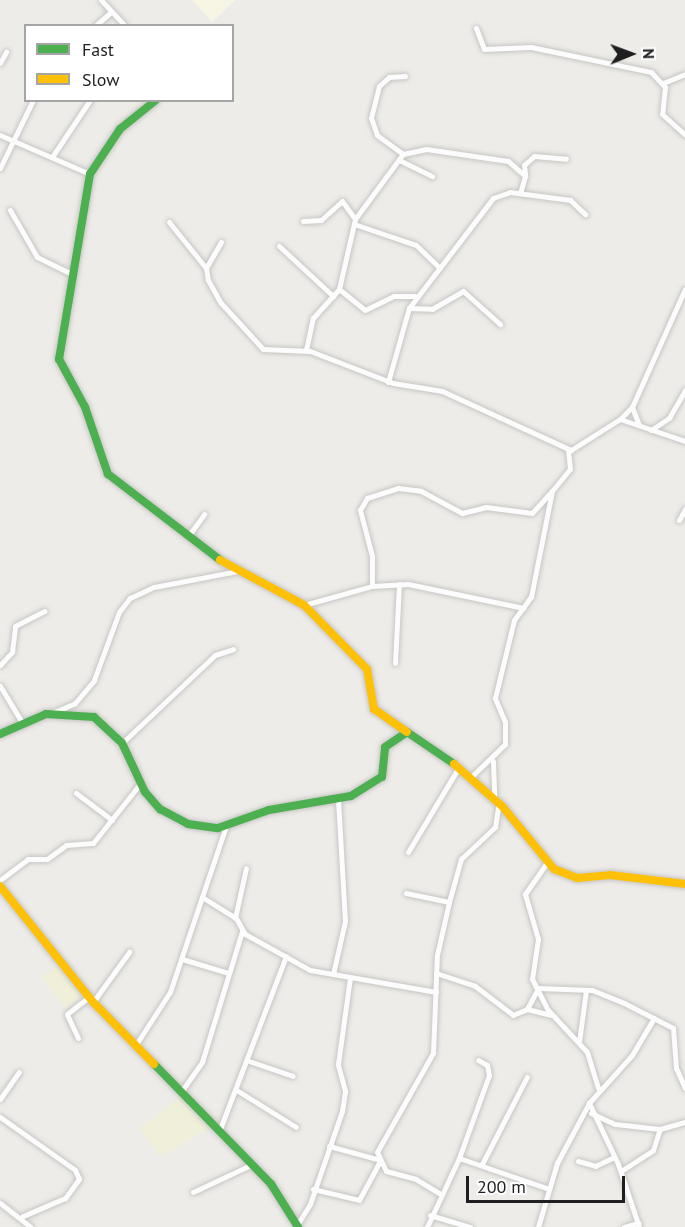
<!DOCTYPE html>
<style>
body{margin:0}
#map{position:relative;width:685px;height:1227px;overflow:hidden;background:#eeece8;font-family:"PT Sans",sans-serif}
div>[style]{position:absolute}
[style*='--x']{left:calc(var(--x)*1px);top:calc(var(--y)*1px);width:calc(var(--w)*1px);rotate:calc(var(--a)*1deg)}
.education>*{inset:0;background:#f7f6e4}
.farmland>*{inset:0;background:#efefda}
.roads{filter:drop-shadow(0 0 2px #c6c6c4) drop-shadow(0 0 2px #c6c6c4)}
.street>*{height:5px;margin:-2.5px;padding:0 2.5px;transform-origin:2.5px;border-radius:2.5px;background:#fcfcfc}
.fast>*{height:8px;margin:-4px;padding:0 4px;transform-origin:4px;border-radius:4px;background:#4caf50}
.slow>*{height:8px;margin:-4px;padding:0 4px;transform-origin:4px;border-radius:4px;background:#ffc107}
span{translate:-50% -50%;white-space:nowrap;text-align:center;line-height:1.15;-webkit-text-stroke:5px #fff;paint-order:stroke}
.legend{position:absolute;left:24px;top:24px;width:210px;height:78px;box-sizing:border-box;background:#fff;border:2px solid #a5a5a5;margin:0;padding:8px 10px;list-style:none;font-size:18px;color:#1f1f1f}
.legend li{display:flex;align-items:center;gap:12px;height:30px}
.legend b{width:30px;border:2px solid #a5a5a5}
.north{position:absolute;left:601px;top:24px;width:60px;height:60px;-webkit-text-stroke:4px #fff;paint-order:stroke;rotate:89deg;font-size:16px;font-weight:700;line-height:24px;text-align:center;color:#1f1f1f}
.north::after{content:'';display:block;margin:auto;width:21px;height:27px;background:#1f1f1f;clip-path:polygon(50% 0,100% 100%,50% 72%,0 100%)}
.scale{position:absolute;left:466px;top:1176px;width:159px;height:27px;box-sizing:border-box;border:3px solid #1f1f1f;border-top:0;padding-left:8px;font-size:18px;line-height:21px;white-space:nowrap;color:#1f1f1f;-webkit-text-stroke:4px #fff;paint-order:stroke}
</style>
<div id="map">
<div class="education">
<div style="clip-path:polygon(192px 0,235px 0,212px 22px)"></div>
</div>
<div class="farmland">
<div style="clip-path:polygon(58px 965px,83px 995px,67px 1010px,41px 977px)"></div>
<div style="clip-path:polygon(181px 1096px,213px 1126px,160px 1157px,140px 1128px)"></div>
</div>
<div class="roads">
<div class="street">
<div style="--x:101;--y:0;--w:35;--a:47"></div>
<div style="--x:95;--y:26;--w:21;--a:-41"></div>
<div style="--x:476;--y:28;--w:22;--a:69"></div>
<div style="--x:484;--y:49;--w:47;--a:-2.4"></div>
<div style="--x:531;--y:47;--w:123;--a:11.8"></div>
<div style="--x:651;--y:72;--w:21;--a:47"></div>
<div style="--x:665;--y:87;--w:27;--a:96"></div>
<div style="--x:662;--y:114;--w:31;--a:42"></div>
<div style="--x:0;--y:63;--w:13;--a:-61"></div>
<div style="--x:663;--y:83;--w:24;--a:-22"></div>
<div style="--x:0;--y:135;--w:98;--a:23.4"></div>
<div style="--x:403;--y:154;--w:32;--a:-144"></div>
<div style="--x:377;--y:135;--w:18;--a:-109"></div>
<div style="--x:371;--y:118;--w:33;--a:-76"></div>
<div style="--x:379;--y:86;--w:13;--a:-42"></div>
<div style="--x:389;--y:77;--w:16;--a:-4"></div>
<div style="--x:52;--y:157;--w:69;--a:-56.3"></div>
<div style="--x:399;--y:160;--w:37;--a:26"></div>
<div style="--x:0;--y:168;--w:76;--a:-64.1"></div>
<div style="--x:525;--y:174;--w:9;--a:-96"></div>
<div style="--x:524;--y:165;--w:13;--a:-42"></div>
<div style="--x:534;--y:156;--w:32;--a:5"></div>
<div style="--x:10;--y:210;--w:54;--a:60.1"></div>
<div style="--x:37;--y:257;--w:41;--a:25.9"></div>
<div style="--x:303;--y:221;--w:18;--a:-3"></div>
<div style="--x:321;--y:220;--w:28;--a:-42"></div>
<div style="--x:342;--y:201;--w:22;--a:54"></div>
<div style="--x:169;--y:222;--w:59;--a:51.2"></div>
<div style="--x:354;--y:224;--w:65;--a:18.7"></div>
<div style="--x:416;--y:245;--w:33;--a:44"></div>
<div style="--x:221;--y:242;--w:30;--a:120"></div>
<div style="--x:206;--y:268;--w:12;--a:81"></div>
<div style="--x:208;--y:280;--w:26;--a:61"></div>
<div style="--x:221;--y:303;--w:62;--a:47.6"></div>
<div style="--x:263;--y:349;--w:47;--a:2.4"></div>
<div style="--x:310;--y:351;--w:89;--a:21.1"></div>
<div style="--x:393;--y:383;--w:50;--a:9.3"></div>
<div style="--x:442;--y:391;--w:142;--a:24.6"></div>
<div style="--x:571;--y:450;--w:58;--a:-32.3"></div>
<div style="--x:620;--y:419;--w:69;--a:18.7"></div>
<div style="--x:279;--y:246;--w:74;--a:42.8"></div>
<div style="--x:339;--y:289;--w:33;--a:39"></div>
<div style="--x:365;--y:310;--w:32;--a:-26"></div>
<div style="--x:394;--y:296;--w:21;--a:0"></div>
<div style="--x:409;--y:308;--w:23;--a:2"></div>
<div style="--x:432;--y:309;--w:36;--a:-30"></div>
<div style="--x:463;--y:291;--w:50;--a:41.7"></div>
<div style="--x:306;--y:350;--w:33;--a:-78"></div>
<div style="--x:313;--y:318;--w:39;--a:-48"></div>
<div style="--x:339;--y:289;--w:72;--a:-77.1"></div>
<div style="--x:355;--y:219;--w:81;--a:-53.6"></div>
<div style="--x:403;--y:154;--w:24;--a:-12"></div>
<div style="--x:426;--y:149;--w:83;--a:8.3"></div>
<div style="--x:508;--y:161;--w:23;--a:41"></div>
<div style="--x:525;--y:176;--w:18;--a:106"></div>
<div style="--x:388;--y:382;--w:77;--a:-74.2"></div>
<div style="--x:409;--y:308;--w:138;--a:-52.6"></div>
<div style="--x:493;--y:198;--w:18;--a:-19"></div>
<div style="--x:510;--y:192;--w:61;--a:7.6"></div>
<div style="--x:570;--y:200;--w:21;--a:43"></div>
<div style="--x:632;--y:407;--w:19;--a:69"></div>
<div style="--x:620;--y:419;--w:17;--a:-45"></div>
<div style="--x:632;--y:407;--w:129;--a:-65.8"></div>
<div style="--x:651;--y:430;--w:22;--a:-34"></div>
<div style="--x:669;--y:418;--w:32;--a:-60"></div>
<div style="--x:679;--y:520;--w:13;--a:-61"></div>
<div style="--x:189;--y:535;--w:26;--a:-54"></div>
<div style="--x:372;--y:586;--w:30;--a:-90"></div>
<div style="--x:372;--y:556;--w:48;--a:-104.6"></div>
<div style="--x:360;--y:510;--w:14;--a:-60"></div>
<div style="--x:367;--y:498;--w:33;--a:-18"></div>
<div style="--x:398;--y:488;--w:23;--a:7"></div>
<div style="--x:421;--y:491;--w:47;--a:28.2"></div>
<div style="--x:462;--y:513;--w:25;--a:-14"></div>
<div style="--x:486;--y:507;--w:46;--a:7.4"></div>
<div style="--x:532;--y:513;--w:30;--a:-48"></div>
<div style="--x:304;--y:605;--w:71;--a:-15.6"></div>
<div style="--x:372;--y:586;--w:36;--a:-3"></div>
<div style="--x:408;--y:584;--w:118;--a:11.7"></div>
<div style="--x:395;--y:663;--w:79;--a:-87.1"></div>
<div style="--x:0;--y:665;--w:18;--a:-47"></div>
<div style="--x:12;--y:652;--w:26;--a:-83"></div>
<div style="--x:15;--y:626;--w:33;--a:-27"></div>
<div style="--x:0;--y:686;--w:44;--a:58.8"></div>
<div style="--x:52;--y:713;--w:25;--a:-23"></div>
<div style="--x:75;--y:703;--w:30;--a:-50"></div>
<div style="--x:94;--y:680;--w:72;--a:-69.8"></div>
<div style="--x:119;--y:612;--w:18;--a:-52"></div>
<div style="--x:130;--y:598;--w:26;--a:-25"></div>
<div style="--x:154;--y:587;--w:86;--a:-10.8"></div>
<div style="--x:122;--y:743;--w:128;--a:-43.4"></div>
<div style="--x:215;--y:655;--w:19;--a:-18"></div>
<div style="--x:493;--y:761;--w:38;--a:88"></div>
<div style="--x:469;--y:779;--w:50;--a:-44.2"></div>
<div style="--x:505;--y:744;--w:22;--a:-90"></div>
<div style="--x:505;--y:722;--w:26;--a:-113"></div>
<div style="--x:495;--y:698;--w:80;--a:-76.3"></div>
<div style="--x:514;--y:620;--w:29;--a:-54"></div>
<div style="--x:531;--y:597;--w:108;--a:-78.8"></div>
<div style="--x:552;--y:491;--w:28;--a:-51"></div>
<div style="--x:570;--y:469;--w:20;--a:-96"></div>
<div style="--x:76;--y:793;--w:45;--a:36.9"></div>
<div style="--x:226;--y:826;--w:75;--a:108.7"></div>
<div style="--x:202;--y:897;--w:40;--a:32"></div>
<div style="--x:236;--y:918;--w:18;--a:61"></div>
<div style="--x:245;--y:934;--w:74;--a:29"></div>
<div style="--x:310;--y:970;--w:128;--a:9.9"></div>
<div style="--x:408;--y:852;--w:96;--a:-59.1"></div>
<div style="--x:546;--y:864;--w:37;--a:125"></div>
<div style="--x:525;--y:894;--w:47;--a:73.9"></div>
<div style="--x:538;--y:939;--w:40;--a:98.5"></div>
<div style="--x:532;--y:979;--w:35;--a:63"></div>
<div style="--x:548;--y:1010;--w:57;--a:47.1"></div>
<div style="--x:587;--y:1052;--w:38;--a:73"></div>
<div style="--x:0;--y:880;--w:35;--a:-37"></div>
<div style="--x:28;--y:859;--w:19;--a:0"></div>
<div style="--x:47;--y:859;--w:24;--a:-36"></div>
<div style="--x:66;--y:845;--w:27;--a:-4"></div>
<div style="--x:93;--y:843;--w:75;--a:-51.5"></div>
<div style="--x:406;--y:893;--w:44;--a:11.8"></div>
<div style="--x:235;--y:918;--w:51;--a:-77.6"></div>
<div style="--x:182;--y:959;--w:48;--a:16.9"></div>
<div style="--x:436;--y:973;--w:41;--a:18.4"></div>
<div style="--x:475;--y:986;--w:48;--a:37.3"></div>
<div style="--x:513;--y:1015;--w:15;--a:-23"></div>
<div style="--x:527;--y:1009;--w:24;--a:-62"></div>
<div style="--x:538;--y:988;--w:54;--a:2.1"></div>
<div style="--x:592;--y:990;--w:35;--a:22"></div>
<div style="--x:624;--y:1003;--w:55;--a:27"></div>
<div style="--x:673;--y:1028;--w:40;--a:85.7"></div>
<div style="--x:676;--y:1068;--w:22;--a:66"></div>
<div style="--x:333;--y:974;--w:54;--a:-77.2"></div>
<div style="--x:345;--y:921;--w:122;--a:-93.3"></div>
<div style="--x:93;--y:1002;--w:62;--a:-54.2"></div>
<div style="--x:527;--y:1009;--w:25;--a:14"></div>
<div style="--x:78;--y:1038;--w:26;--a:-115"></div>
<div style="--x:67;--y:1014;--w:28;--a:-38"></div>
<div style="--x:579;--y:1042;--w:52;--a:-82.3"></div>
<div style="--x:135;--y:1046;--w:64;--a:-57.1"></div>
<div style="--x:170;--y:992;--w:100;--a:-71.4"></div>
<div style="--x:249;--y:1061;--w:46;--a:18.8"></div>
<div style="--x:238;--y:1091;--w:68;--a:31.8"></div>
<div style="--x:181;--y:1092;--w:37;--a:-55"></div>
<div style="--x:202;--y:1062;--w:137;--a:-73"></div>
<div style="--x:0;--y:1099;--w:33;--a:-55"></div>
<div style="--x:591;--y:1113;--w:26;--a:25"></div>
<div style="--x:615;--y:1124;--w:45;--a:6.3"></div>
<div style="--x:660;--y:1129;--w:26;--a:-16"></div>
<div style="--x:0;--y:1117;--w:92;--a:35.2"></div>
<div style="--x:75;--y:1170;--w:10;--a:66"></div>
<div style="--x:79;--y:1179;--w:24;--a:126"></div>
<div style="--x:65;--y:1198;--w:46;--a:156.8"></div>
<div style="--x:220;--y:1129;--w:185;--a:-69.1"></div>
<div style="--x:329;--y:1146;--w:50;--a:15.2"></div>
<div style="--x:459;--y:1158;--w:88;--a:-70.1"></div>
<div style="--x:489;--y:1075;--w:10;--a:-101"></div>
<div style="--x:487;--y:1065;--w:10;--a:-151"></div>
<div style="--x:578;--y:1161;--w:18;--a:16"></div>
<div style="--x:595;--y:1166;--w:21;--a:-25"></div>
<div style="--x:482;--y:1164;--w:98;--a:-62.7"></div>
<div style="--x:621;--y:1171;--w:38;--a:-33"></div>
<div style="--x:653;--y:1150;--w:22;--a:-72"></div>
<div style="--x:313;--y:1189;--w:47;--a:13.4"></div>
<div style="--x:359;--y:1200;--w:42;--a:-61.6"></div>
<div style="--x:193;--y:1192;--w:66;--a:-25"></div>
<div style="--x:439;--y:1193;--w:27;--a:-149"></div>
<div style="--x:416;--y:1179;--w:31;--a:-165"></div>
<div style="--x:386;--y:1171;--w:21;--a:-115"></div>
<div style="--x:377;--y:1152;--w:114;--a:-60.5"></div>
<div style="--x:433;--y:1053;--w:98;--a:-87.7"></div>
<div style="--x:437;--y:955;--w:54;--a:-77.2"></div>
<div style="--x:449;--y:902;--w:45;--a:-74.4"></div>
<div style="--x:461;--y:859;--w:47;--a:-43.3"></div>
<div style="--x:495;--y:827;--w:24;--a:-81"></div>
<div style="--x:0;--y:1203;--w:39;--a:38"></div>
<div style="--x:430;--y:1215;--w:42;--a:16.7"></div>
<div style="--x:297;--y:1225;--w:25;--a:-58"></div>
<div style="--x:310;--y:1204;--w:98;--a:-71"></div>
<div style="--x:342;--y:1111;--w:20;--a:-81"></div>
<div style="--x:345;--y:1091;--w:28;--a:-105"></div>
<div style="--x:338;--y:1064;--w:87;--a:-82.1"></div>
<div style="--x:427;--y:1227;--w:76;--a:-65.1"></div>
<div style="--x:459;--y:1158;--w:95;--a:19"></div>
<div style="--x:538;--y:1227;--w:67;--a:-73.5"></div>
<div style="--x:557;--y:1163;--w:68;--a:-61.9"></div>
<div style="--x:624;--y:1227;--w:15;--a:-16"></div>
<div style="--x:639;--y:1227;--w:66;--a:-108.4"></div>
<div style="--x:618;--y:1164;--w:68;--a:-115.4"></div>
<div style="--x:589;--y:1103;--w:64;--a:-48.1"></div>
<div style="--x:632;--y:1055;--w:43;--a:-59.3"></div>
</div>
<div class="fast">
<div style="--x:156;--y:100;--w:46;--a:141.1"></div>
<div style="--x:120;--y:129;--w:54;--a:123.7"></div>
<div style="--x:90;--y:174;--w:188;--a:99.5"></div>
<div style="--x:59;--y:359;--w:55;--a:61.6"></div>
<div style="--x:85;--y:407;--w:71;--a:71.1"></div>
<div style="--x:108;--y:474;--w:141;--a:37.5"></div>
<div style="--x:0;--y:734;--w:50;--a:-23.5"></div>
<div style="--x:46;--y:714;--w:48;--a:3.6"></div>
<div style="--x:94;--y:717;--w:38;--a:43"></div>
<div style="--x:122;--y:743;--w:54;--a:64.9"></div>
<div style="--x:145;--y:792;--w:23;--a:49"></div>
<div style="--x:160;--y:809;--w:32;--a:28"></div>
<div style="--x:188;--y:824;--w:30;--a:8"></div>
<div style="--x:218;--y:828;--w:54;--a:-19.4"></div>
<div style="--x:269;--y:810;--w:83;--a:-9.7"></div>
<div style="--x:351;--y:796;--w:36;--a:-32"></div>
<div style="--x:382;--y:777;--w:30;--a:-84"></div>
<div style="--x:385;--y:747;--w:27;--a:-34"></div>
<div style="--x:407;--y:732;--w:57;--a:34.2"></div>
<div style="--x:154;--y:1064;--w:168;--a:45.7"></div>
<div style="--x:271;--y:1184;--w:51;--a:57.9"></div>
</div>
<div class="slow">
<div style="--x:220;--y:560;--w:95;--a:28.2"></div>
<div style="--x:304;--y:605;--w:90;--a:45.5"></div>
<div style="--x:367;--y:669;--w:41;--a:80.1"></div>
<div style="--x:374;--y:709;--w:40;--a:34.9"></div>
<div style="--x:454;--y:764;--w:64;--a:41.2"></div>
<div style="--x:502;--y:806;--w:82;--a:50.5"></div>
<div style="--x:554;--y:869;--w:25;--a:21"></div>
<div style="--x:577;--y:878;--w:33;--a:-5"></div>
<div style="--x:610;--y:875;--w:76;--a:6.8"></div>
<div style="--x:0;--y:886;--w:149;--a:51.3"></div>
<div style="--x:93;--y:1002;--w:87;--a:45.5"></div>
</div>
</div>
<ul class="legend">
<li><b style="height:8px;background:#4caf50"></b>Fast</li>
<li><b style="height:8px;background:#ffc107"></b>Slow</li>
</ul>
<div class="north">N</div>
<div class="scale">200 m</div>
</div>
